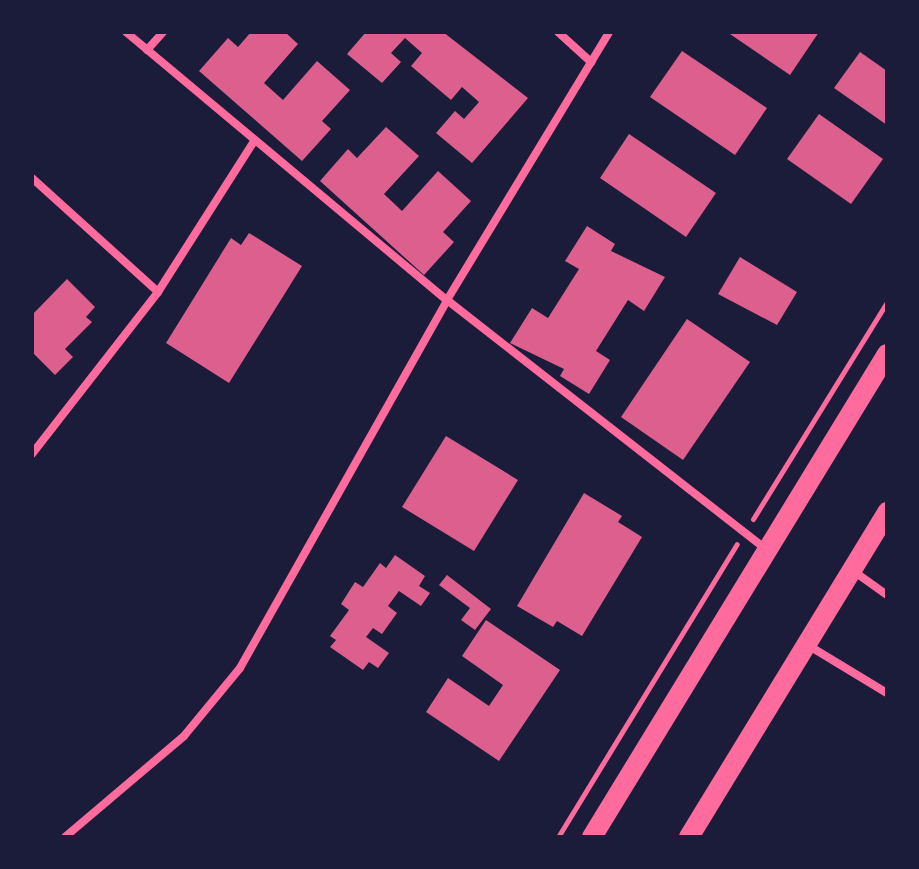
<!DOCTYPE html>
<style>
body{margin:0}
#map{position:relative;width:919px;height:869px;overflow:hidden;background:#1b1b3a;font-family:"Exo 2",sans-serif}
div>[style]{position:absolute}
[style*='--x']{left:calc(var(--x)*1px);top:calc(var(--y)*1px);width:calc(var(--w)*1px);rotate:calc(var(--a)*1deg)}
.building>*{inset:0;background:#dd5f8e}
.path>*{height:5px;margin:-2.5px;padding:0 2.5px;transform-origin:2.5px;border-radius:2.5px;background:#ff6b9d}
.minor>*{height:8px;margin:-4px;padding:0 4px;transform-origin:4px;border-radius:4px;background:#ff6b9d}
.trunk>*{height:20px;margin:-10px;padding:0 10px;transform-origin:10px;border-radius:10px;background:#ff6b9d}
span{translate:-50% -50%;white-space:nowrap;text-align:center;line-height:1.15;-webkit-text-stroke:8px #1b1b3a;paint-order:stroke}
.frame{position:absolute;inset:0;border:34px solid #1b1b3a;pointer-events:none}
</style>
<div id="map">
<div class="building">
<div style="clip-path:polygon(251px 32px,285px 32px,298px 44px,264px 83px,283px 100px,317px 61px,350px 90px,322px 121px,331px 129px,302px 161px,199px 71px,228px 38px,238px 47px)"></div>
<div style="clip-path:polygon(366px 32px,443px 32px,528px 98px,472px 163px,436px 133px,455px 111px,464px 119px,479px 102px,462px 87px,451px 100px,411px 66px,422px 53px,405px 38px,391px 53px,401px 62px,382px 83px,347px 54px)"></div>
<div style="clip-path:polygon(727px 32px,819px 32px,790px 75px)"></div>
<div style="clip-path:polygon(682px 51px,767px 108px,735px 155px,650px 97px)"></div>
<div style="clip-path:polygon(860px 52px,887px 71px,887px 125px,834px 88px)"></div>
<div style="clip-path:polygon(819px 114px,883px 159px,851px 204px,787px 159px)"></div>
<div style="clip-path:polygon(386px 127px,419px 156px,384px 194px,402px 211px,438px 171px,471px 201px,443px 232px,454px 242px,424px 275px,320px 181px,348px 149px,357px 158px)"></div>
<div style="clip-path:polygon(629px 134px,716px 193px,686px 237px,600px 178px)"></div>
<div style="clip-path:polygon(587px 226px,615px 244px,611px 251px,665px 277px,644px 311px,628px 300px,596px 351px,610px 360px,589px 394px,560px 376px,564px 369px,510px 343px,532px 308px,548px 318px,579px 269px,565px 261px)"></div>
<div style="clip-path:polygon(249px 233px,302px 266px,229px 383px,166px 343px,231px 238px,241px 245px)"></div>
<div style="clip-path:polygon(740px 257px,797px 292px,777px 325px,718px 294px)"></div>
<div style="clip-path:polygon(67px 279px,95px 307px,86px 317px,92px 322px,65px 349px,73px 357px,55px 375px,32px 352px,32px 315px)"></div>
<div style="clip-path:polygon(687px 319px,750px 362px,683px 460px,621px 417px)"></div>
<div style="clip-path:polygon(446px 436px,518px 480px,474px 551px,402px 507px)"></div>
<div style="clip-path:polygon(584px 493px,622px 516px,618px 522px,642px 537px,582px 636px,557px 621px,553px 627px,517px 606px)"></div>
<div style="clip-path:polygon(395px 555px,425px 576px,419px 586px,430px 593px,421px 606px,399px 591px,388px 606px,397px 613px,382px 634px,373px 628px,366px 637px,389px 653px,378px 668px,369px 662px,363px 670px,330px 647px,336px 640px,330px 636px,349px 610px,341px 604px,355px 582px,363px 587px,380px 563px,386px 568px)"></div>
<div style="clip-path:polygon(447px 575px,491px 609px,475px 630px,461px 620px,470px 608px,439px 585px)"></div>
<div style="clip-path:polygon(486px 620px,560px 670px,499px 761px,426px 712px,448px 678px,489px 706px,503px 685px,462px 656px)"></div>
</div>
<div class="path">
<div style="--x:753;--y:519;--w:255;--a:-58.3"></div>
<div style="--x:558;--y:837;--w:343;--a:-58.6"></div>
</div>
<div class="minor">
<div style="--x:126;--y:32;--w:418;--a:39.9"></div>
<div style="--x:447;--y:300;--w:405;--a:38"></div>
<div style="--x:558;--y:32;--w:45;--a:42.3"></div>
<div style="--x:147;--y:50;--w:24;--a:-48"></div>
<div style="--x:32;--y:178;--w:170;--a:42.1"></div>
<div style="--x:32;--y:454;--w:205;--a:-52.1"></div>
<div style="--x:158;--y:292;--w:180;--a:-57.5"></div>
<div style="--x:852;--y:570;--w:43;--a:35.5"></div>
<div style="--x:806;--y:644;--w:95;--a:31.2"></div>
<div style="--x:65;--y:837;--w:156;--a:-40.3"></div>
<div style="--x:184;--y:736;--w:88;--a:-50.5"></div>
<div style="--x:240;--y:668;--w:422;--a:-60.6"></div>
<div style="--x:447;--y:300;--w:313;--a:-58.8"></div>
</div>
<div class="trunk">
<div style="--x:592;--y:837;--w:566;--a:-58.58"></div>
<div style="--x:689;--y:837;--w:381;--a:-58.6"></div>
</div>
<div class="frame"></div>
</div>
